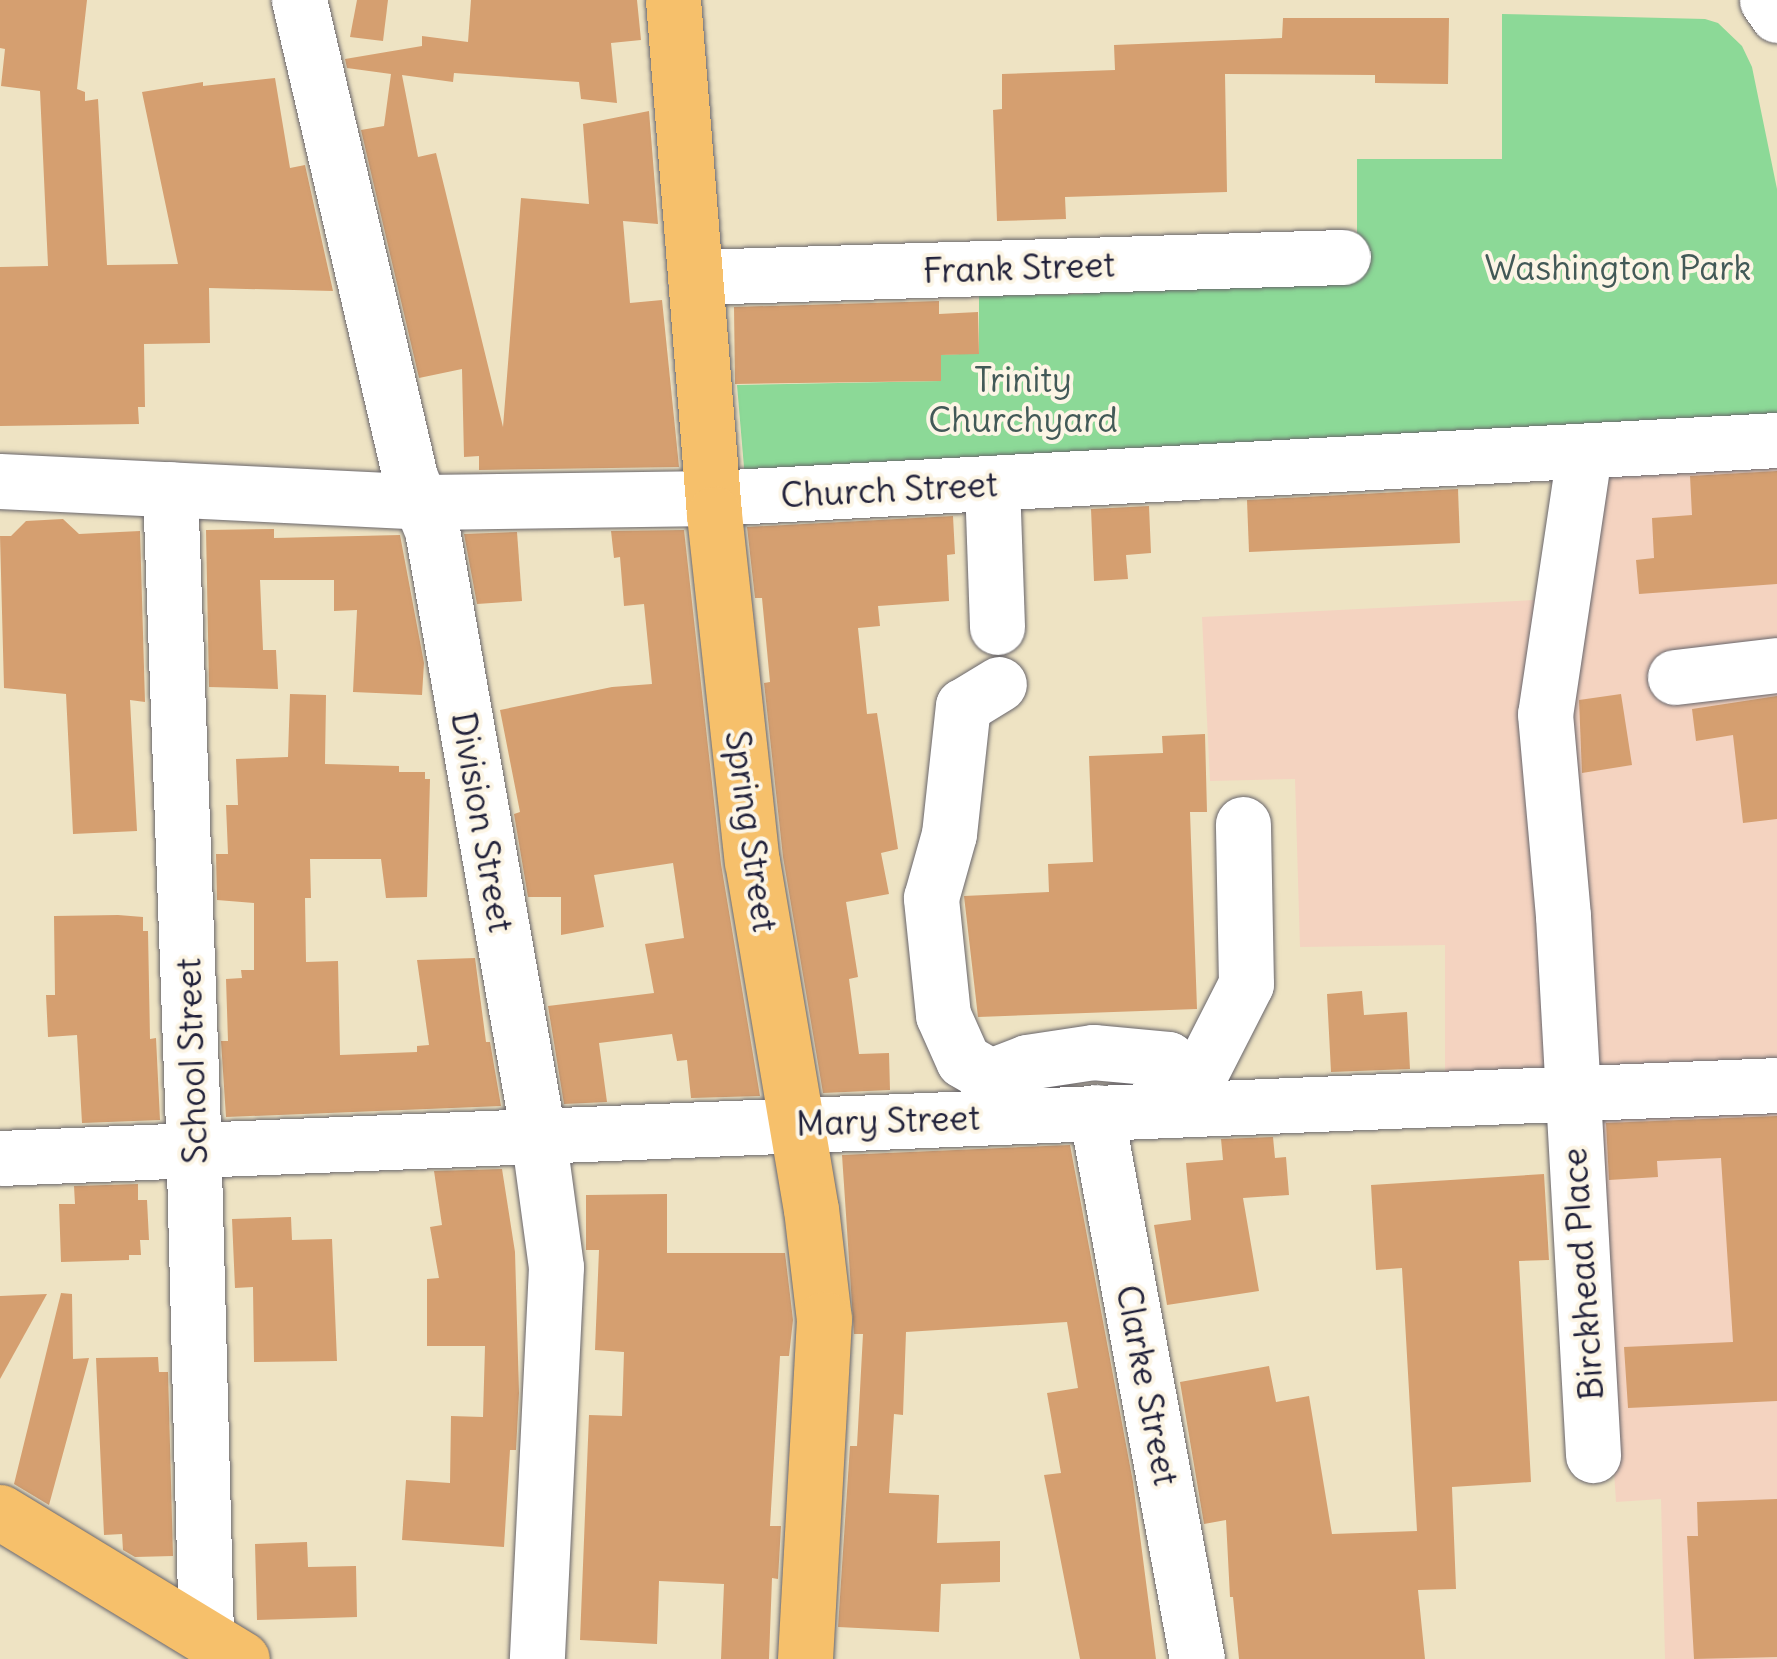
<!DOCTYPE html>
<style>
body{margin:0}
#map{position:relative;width:1777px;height:1659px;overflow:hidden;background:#eee3c3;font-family:Delius,sans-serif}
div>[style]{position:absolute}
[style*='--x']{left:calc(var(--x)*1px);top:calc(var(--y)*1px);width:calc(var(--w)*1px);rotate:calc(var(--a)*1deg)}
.built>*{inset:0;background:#f4d3c0}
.green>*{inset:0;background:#8cd997}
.building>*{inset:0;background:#d59f70}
.roads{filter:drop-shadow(0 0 2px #69666b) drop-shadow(0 0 2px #69666b)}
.minor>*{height:55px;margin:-27.5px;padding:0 27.5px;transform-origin:27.5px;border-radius:27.5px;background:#fff}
.major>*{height:55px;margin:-27.5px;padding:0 27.5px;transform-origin:27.5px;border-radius:27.5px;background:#f6c06b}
span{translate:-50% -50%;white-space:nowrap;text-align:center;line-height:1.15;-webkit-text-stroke:8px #fcf5e5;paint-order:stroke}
.street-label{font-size:35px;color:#22223b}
.park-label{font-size:35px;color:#425957}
</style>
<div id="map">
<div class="built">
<div style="clip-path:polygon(1777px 460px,1777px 1659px,1665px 1659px,1661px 1499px,1616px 1502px,1590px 1091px,1445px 1097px,1445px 945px,1300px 947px,1295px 779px,1210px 781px,1202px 617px,1536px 600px,1555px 473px)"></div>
</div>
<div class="green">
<div style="clip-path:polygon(1502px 14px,1705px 19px,1718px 23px,1742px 46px,1752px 67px,1777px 189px,1777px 418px,745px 479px,737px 385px,941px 381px,941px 355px,979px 353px,979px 296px,1083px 294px,1083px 279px,1357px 270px,1357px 159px,1502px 159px)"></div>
</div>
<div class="building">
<div style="clip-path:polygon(0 0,87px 0,77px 89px,85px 92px,85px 101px,98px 99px,107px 265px,178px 264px,142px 92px,203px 82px,203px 86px,275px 78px,290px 168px,305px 165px,333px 291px,209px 288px,210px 343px,144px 344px,145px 407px,138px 407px,139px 424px,0 426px,0 267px,48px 266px,40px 91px,1px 86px,5px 49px,0 48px)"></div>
<div style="clip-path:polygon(357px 0,388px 0,383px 41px,350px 37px)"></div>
<div style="clip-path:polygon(471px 0,637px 0,641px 40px,611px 43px,617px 103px,581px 99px,579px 82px,454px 73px,453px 82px,402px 75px,418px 157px,436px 153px,503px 427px,521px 198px,589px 204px,583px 124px,649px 111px,658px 224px,623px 221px,630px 303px,662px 300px,679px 467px,479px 470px,479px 456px,464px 457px,462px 369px,419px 378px,361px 130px,384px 126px,391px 74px,347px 68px,345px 59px,422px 46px,422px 36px,468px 42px)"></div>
<div style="clip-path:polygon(1283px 18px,1449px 18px,1448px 84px,1375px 83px,1375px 75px,1225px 74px,1227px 192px,1065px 197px,1066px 219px,997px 221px,993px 110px,1002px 109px,1002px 74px,1115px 70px,1114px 45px,1282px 38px)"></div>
<div style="clip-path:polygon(939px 301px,939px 314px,978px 312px,979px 354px,941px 355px,941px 381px,735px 384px,734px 307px)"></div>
<div style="clip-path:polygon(1777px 471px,1777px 584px,1639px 594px,1636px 560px,1654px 558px,1652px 518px,1692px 515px,1690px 476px)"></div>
<div style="clip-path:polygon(1458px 489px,1460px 543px,1249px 552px,1247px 500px)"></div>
<div style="clip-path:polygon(1149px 506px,1151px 553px,1126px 555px,1128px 579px,1094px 581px,1091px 509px)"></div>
<div style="clip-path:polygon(953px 516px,955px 554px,947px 555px,949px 601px,878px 606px,880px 626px,858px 628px,867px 714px,877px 713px,898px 849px,881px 853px,889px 894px,846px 902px,858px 977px,849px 979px,859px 1054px,889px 1053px,890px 1090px,823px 1093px,783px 857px,764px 683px,770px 682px,762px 598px,755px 598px,747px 527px)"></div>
<div style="clip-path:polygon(63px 519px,79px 534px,140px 531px,145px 702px,130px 700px,137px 831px,73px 834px,66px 694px,4px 688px,0 536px,11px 536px,26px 521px)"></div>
<div style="clip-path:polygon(274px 529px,274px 538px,400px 535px,424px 663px,422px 695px,353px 692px,357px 610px,334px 611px,334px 580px,260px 580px,263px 650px,276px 650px,278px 689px,209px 687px,206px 530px)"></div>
<div style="clip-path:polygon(684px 530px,721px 864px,760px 1096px,691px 1098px,687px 1060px,677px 1061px,672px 1034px,599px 1043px,607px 1102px,564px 1104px,548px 1006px,654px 993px,645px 944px,684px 938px,673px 863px,594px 875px,604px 927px,561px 935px,561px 897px,528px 897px,514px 814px,520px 812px,500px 710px,612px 687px,652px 684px,644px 604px,624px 606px,620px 557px,614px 558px,611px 531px)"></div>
<div style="clip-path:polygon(517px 532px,522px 601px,477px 604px,464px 534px)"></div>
<div style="clip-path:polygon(290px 694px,326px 695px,325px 764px,399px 766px,399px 772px,425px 772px,425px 779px,430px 779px,427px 897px,386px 898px,381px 859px,310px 859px,311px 898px,305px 898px,306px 962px,338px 961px,340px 1055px,417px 1052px,417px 1046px,429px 1045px,417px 960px,475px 958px,486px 1042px,490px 1042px,501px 1106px,226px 1117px,221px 1041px,228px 1041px,226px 979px,242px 978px,241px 970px,254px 970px,254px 903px,217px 900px,216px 854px,228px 854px,226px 805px,238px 805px,236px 759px,288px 757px)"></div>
<div style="clip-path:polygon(1621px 694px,1632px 765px,1582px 773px,1579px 700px)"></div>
<div style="clip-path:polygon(1777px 696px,1777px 819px,1743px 823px,1733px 735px,1696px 741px,1692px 709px)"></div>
<div style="clip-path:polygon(1205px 734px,1207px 812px,1190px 812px,1197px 1009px,978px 1017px,964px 896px,1049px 892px,1048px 864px,1093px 862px,1089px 756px,1163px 753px,1162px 736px)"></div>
<div style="clip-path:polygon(118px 915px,143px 917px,143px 931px,148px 931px,150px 1039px,156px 1038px,160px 1120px,82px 1123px,77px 1035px,48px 1037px,46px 995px,55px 995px,54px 916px)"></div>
<div style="clip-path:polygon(1362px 991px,1364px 1015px,1407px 1012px,1410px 1069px,1331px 1072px,1327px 994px)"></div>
<div style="clip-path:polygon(1777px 1116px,1777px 1401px,1628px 1408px,1624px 1347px,1733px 1342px,1721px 1158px,1657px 1161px,1658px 1177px,1609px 1180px,1606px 1123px)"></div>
<div style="clip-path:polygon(1273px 1137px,1275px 1158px,1286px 1157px,1289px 1195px,1243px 1198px,1259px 1291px,1167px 1305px,1154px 1225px,1191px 1220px,1186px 1163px,1223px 1160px,1221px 1139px)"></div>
<div style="clip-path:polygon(1070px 1145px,1133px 1482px,1156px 1659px,1080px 1659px,1044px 1475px,1061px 1473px,1047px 1393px,1078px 1388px,1067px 1322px,906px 1332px,903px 1415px,894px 1414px,889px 1493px,939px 1495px,937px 1543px,1000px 1541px,1000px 1582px,941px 1584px,939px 1632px,838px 1627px,850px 1446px,857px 1446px,863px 1334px,854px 1334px,842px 1155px)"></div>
<div style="clip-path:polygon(502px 1169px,515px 1252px,519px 1393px,516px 1450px,510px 1450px,504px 1547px,402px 1540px,406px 1480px,450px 1483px,451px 1416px,483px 1417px,485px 1346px,427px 1346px,427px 1279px,439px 1278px,430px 1227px,442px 1225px,434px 1171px)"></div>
<div style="clip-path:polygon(1544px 1174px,1549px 1260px,1519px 1261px,1531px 1482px,1452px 1487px,1456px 1589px,1418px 1590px,1425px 1659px,1239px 1659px,1233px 1597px,1230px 1597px,1226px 1520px,1204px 1524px,1180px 1382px,1269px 1366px,1276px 1402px,1309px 1396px,1332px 1534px,1417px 1531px,1402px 1268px,1376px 1270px,1371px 1185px)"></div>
<div style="clip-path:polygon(138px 1184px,138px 1200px,147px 1200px,149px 1240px,140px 1240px,141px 1255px,129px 1255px,129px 1260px,61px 1262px,59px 1204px,75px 1204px,74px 1186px)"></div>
<div style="clip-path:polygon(667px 1194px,667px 1253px,785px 1253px,793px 1320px,789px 1356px,780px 1356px,770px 1526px,781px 1526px,778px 1579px,772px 1578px,769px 1659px,721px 1659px,724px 1584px,659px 1581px,657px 1644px,580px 1640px,589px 1415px,622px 1416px,624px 1352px,595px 1350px,599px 1250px,586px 1250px,586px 1195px)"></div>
<div style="clip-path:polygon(291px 1217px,292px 1240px,332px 1239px,337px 1361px,254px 1362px,253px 1287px,235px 1288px,232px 1219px)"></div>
<div style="clip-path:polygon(61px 1293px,72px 1294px,73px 1359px,89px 1358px,49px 1505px,14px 1484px)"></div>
<div style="clip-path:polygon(47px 1294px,0 1379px,0 1296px)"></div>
<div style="clip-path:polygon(158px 1357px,159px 1372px,168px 1372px,173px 1556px,135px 1557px,123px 1550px,122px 1534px,104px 1535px,96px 1358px)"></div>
<div style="clip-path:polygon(1777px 1499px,1777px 1657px,1694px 1659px,1687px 1536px,1698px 1536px,1697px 1502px)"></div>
<div style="clip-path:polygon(307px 1542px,308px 1567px,356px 1566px,357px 1617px,257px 1620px,255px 1544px)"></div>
</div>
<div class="roads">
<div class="minor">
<div style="--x:299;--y:0;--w:490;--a:76.9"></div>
<div style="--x:410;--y:477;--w:57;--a:67.5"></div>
<div style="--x:432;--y:530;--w:613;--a:80.05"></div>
<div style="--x:538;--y:1134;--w:134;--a:82.3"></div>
<div style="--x:556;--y:1267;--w:392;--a:92.8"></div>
<div style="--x:1767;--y:0;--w:18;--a:56"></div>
<div style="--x:695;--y:277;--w:648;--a:-1.77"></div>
<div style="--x:1584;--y:454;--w:263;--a:98.5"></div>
<div style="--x:1545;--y:714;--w:203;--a:84.9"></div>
<div style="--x:1563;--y:916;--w:540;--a:86.81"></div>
<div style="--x:0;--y:481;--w:423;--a:2.8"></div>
<div style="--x:422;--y:502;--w:291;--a:-0.8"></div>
<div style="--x:713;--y:498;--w:1066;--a:-3.12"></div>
<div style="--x:992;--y:483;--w:144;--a:88"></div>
<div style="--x:170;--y:489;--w:640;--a:87.94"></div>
<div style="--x:193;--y:1129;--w:505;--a:88.53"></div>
<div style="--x:1675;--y:677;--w:103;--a:-6.7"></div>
<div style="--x:997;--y:1080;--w:39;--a:-150"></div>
<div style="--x:963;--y:1060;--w:49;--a:-114"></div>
<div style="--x:943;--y:1015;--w:118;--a:-95.9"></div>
<div style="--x:931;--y:898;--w:66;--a:-74.3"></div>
<div style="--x:949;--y:834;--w:129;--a:-83.8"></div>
<div style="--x:963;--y:706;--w:42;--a:-31.4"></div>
<div style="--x:1196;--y:1082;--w:110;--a:-63"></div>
<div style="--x:1246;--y:984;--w:160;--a:-91.1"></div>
<div style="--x:983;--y:1109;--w:26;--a:-69"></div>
<div style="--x:992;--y:1085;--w:18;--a:-49"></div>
<div style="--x:1004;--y:1071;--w:25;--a:-21"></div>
<div style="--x:1027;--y:1062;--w:67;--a:-8.6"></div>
<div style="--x:1093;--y:1052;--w:75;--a:5.3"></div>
<div style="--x:1168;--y:1059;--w:36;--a:39"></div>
<div style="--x:1196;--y:1082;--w:25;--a:78"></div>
<div style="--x:1096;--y:1112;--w:556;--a:79.54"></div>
<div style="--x:0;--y:1158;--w:1778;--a:-2.35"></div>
</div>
<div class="major">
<div style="--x:673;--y:0;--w:516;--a:85.44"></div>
<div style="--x:714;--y:514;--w:349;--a:83.8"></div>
<div style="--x:752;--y:861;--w:353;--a:80.4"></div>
<div style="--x:811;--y:1209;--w:111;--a:83.3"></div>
<div style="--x:824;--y:1319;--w:341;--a:93.2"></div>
<div style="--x:0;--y:1512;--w:283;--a:31.3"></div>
</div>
</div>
<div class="street-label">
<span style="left:1019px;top:267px;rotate:-2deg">Frank Street</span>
<span style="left:889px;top:489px;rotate:-3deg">Church Street</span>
<span style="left:483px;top:822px;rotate:80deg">Division Street</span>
<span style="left:752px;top:831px;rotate:82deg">Spring Street</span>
<span style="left:191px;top:1061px;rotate:-92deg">School Street</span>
<span style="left:888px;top:1120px;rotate:-2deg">Mary Street</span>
<span style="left:1582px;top:1274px;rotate:-94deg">Birckhead Place</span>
<span style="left:1148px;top:1385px;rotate:79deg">Clarke Street</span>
</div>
<div class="park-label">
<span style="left:1618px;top:267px">Washington Park</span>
<span style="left:1023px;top:399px">Trinity<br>Churchyard</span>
</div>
</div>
